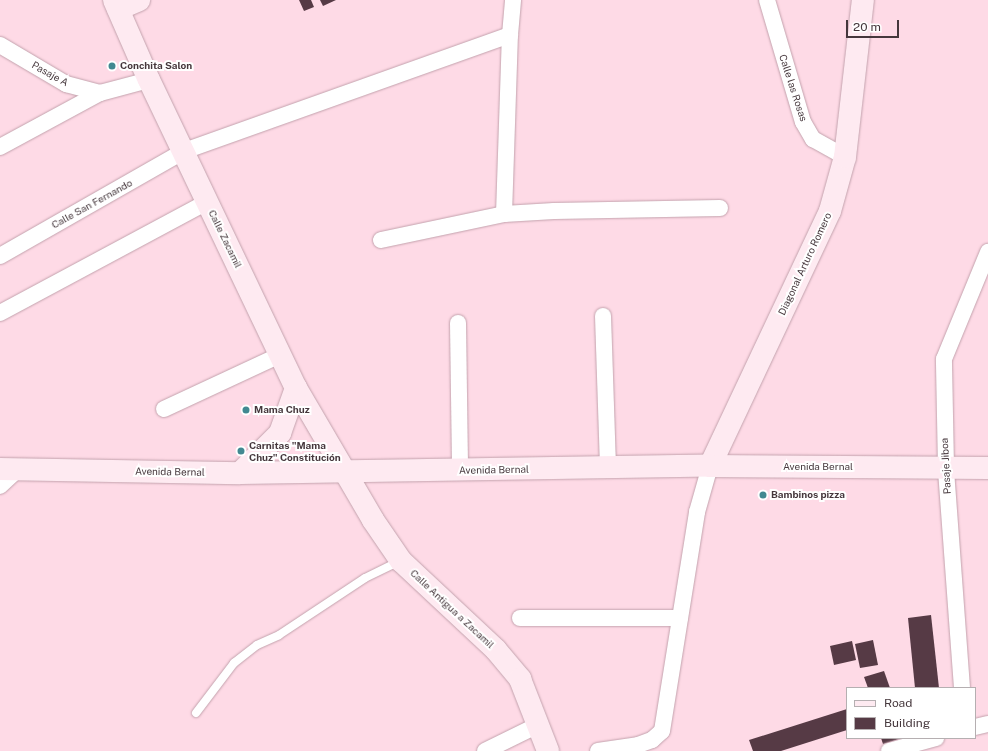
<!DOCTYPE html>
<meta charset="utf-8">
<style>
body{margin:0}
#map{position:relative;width:988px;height:751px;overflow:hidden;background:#fedae6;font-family:"Public Sans",sans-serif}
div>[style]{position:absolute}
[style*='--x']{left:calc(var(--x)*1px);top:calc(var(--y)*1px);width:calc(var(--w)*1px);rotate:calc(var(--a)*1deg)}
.building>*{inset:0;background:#563a45}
.roads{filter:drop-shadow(0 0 1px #c3a2ad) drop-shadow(0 0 1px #c3a2ad)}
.lane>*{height:8px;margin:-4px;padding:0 4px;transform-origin:4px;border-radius:4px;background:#fff}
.street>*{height:16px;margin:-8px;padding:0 8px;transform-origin:8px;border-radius:8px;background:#fff}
.secondary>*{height:22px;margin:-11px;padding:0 11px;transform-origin:11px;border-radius:11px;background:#feeaf1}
.dots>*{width:11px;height:11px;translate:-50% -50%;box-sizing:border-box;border:2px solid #fff;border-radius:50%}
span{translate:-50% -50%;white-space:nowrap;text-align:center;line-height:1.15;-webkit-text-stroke:4px #fff;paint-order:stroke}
.poi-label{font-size:10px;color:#45373c;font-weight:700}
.left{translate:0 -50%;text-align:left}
.street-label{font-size:10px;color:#45373c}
.legend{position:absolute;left:846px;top:687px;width:130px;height:52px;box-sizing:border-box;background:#fff;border:1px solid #b5afb1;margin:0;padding:5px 7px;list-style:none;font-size:12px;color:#45373c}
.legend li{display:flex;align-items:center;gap:8px;height:20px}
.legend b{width:20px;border:1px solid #b5afb1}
.scale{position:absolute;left:846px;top:20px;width:53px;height:18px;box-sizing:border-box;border:2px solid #45373c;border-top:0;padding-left:5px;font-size:12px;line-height:14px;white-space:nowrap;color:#45373c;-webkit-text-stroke:3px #fff;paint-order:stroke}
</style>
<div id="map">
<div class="building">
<div style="clip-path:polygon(299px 0,311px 0,314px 7px,304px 11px)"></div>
<div style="clip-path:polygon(320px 0,336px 0,323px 6px)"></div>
<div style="clip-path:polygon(931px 615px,939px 688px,915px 688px,908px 618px)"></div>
<div style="clip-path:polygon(873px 640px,878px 665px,860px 668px,855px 644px)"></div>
<div style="clip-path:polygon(852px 641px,856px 660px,834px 665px,830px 646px)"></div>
<div style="clip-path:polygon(884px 671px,890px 688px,868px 688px,864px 677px)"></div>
<div style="clip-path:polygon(847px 709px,847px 730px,781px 751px,753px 751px,749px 740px)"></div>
<div style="clip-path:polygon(881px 738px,902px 738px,883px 744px)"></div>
</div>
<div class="roads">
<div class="lane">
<div style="--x:196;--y:713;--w:63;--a:-52.8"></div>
<div style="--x:234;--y:663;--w:29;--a:-38"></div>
<div style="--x:257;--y:645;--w:24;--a:-24"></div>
<div style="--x:279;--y:635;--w:103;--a:-33.5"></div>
<div style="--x:365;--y:578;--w:39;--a:-26"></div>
</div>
<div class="street">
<div style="--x:767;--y:0;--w:127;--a:73.6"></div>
<div style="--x:803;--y:122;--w:20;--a:60"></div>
<div style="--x:813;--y:139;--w:37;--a:29"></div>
<div style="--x:0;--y:45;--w:77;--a:30.6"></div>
<div style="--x:66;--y:84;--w:35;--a:15"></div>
<div style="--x:100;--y:93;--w:51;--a:-14.9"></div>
<div style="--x:0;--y:147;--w:114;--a:-28.4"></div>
<div style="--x:504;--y:214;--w:179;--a:-88.1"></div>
<div style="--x:510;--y:35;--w:35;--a:-85"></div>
<div style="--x:381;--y:240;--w:126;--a:-11.9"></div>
<div style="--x:504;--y:214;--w:50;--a:-3.4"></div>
<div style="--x:554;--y:211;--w:166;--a:-1"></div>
<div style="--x:0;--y:256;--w:212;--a:-29.7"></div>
<div style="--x:184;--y:151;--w:346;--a:-19.6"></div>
<div style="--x:0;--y:313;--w:235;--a:-28.2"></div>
<div style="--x:603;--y:316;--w:152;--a:88.1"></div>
<div style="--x:458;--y:323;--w:148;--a:89.2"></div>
<div style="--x:164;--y:409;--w:128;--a:-25"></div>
<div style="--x:0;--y:486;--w:25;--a:-43"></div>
<div style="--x:520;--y:618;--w:160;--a:0"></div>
<div style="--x:962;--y:688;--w:221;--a:-94.2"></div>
<div style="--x:946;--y:468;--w:109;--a:-91.1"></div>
<div style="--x:944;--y:359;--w:116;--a:-67.6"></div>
<div style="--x:975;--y:727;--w:13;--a:-13"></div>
<div style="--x:485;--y:751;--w:59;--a:-26.1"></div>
<div style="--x:598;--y:751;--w:40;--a:-8.5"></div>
<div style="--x:638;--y:745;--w:15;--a:-20"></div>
<div style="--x:652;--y:740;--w:13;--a:-42"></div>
<div style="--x:662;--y:731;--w:222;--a:-80.9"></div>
<div style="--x:697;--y:512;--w:48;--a:-74.2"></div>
<div style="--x:889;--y:751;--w:49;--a:-15.5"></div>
</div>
<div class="secondary">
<div style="--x:114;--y:0;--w:87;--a:66.4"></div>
<div style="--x:149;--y:80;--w:341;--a:64.5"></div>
<div style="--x:296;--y:388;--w:153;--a:59.7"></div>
<div style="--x:373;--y:520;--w:50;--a:55.7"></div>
<div style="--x:401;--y:561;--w:130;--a:43.1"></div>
<div style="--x:496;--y:650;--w:38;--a:50"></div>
<div style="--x:520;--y:679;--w:77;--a:68.7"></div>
<div style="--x:118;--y:9;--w:23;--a:-23"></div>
<div style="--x:710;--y:466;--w:282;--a:-64.8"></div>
<div style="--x:830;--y:211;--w:56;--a:-74.5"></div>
<div style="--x:845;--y:157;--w:158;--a:-83.5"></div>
<div style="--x:0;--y:469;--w:240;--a:1"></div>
<div style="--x:240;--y:473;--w:470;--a:-0.9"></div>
<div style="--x:710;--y:466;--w:278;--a:0.4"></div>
<div style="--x:240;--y:473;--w:57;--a:-45"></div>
<div style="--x:280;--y:433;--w:48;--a:-70.4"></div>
</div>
</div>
<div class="dots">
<div style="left:112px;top:66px;background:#428991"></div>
<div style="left:246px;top:410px;background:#428991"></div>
<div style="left:241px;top:451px;background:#428991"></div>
<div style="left:763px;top:495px;background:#428991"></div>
</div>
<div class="poi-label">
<span class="left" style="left:120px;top:66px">Conchita Salon</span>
<span class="left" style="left:254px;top:410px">Mama Chuz</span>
<span class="left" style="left:249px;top:451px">Carnitas "Mama<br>Chuz" Constitución</span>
<span class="left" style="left:771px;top:495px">Bambinos pizza</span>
</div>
<div class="street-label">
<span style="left:50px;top:74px;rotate:29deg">Pasaje A</span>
<span style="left:793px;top:88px;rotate:72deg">Calle las Rosas</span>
<span style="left:92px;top:204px;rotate:-29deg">Calle San Fernando</span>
<span style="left:225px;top:239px;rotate:64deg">Calle Zacamil</span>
<span style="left:805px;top:264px;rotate:-65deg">Diagonal Arturo Romero</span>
<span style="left:946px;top:466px;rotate:-93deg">Pasaje Jiboa</span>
<span style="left:818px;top:467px">Avenida Bernal</span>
<span style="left:494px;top:470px;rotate:-1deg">Avenida Bernal</span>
<span style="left:170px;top:472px;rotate:1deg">Avenida Bernal</span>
<span style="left:452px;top:609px;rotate:43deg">Calle Antigua a Zacamil</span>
</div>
<ul class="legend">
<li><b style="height:5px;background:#feeaf1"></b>Road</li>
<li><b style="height:11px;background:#563a45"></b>Building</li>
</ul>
<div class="scale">20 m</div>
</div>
